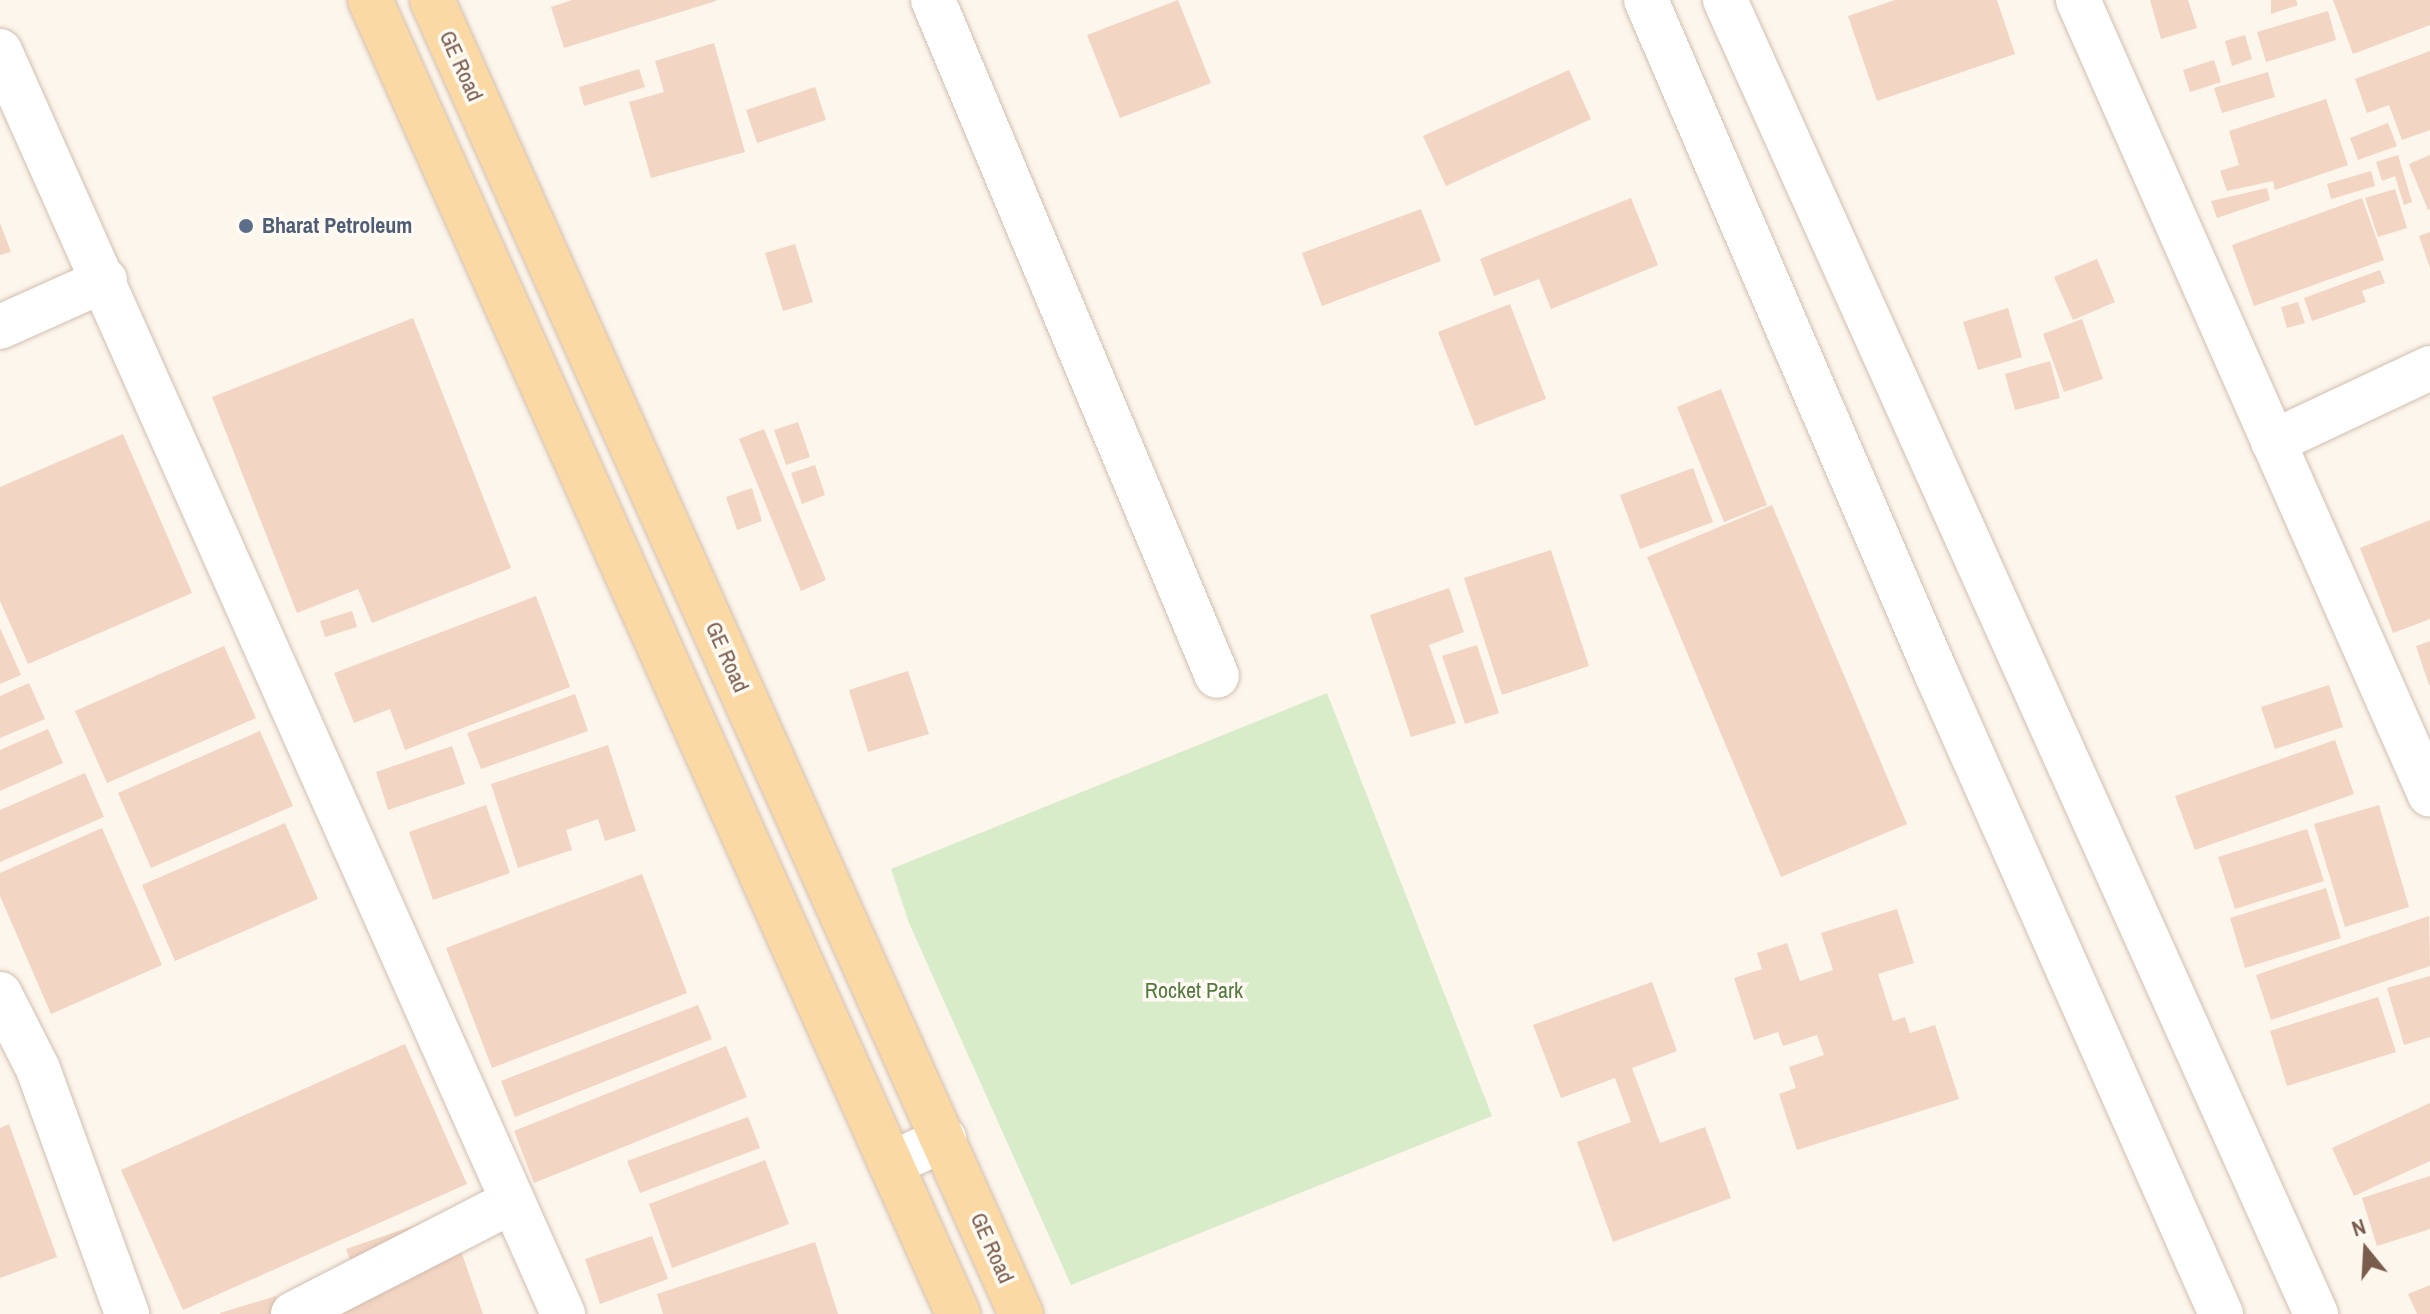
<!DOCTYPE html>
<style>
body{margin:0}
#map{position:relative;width:2430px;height:1314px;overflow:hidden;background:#fdf6ec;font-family:"Archivo Narrow",sans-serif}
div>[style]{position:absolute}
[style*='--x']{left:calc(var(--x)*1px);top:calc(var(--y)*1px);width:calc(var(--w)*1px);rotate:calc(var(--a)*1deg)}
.green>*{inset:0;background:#d8ecc9}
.building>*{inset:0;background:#f3d5c3}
.roads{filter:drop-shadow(0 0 2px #d1beb0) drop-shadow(0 0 2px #d1beb0)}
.minor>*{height:44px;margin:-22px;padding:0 22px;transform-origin:22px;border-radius:22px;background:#fff}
.major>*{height:44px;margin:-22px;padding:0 22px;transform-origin:22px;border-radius:22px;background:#fbd9a5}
.dots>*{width:22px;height:22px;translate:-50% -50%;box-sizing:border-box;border:4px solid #fffaf3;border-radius:50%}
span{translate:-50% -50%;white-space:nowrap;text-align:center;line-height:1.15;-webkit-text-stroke:7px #fffaf3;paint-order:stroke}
.street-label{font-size:22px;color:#7a5c4d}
.service-label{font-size:22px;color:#4e5e75;font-weight:700}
.left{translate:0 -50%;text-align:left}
.park-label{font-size:22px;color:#537a41}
.north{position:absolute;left:2326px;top:1210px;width:80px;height:80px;-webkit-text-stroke:6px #fffaf3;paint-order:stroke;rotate:342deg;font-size:22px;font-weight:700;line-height:32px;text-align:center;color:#7a5c4d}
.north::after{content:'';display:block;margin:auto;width:28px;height:36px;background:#7a5c4d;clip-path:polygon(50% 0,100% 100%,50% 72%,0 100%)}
</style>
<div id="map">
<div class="green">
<div style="clip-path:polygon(1327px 693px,1492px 1116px,1071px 1285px,909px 923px,891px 869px)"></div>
</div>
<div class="building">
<div style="clip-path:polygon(572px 0,716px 0,716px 1px,564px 48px,551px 7px)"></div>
<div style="clip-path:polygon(1178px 0,1211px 83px,1120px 118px,1087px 35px)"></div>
<div style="clip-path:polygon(1895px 0,1997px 0,2015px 54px,1877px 101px,1848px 16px)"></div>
<div style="clip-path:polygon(2150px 0,2188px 0,2197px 28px,2161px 39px)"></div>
<div style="clip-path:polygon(2271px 0,2296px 0,2298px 5px,2271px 14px)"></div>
<div style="clip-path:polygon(2333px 0,2430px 0,2430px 25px,2353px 54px)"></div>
<div style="clip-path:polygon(2328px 11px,2336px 40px,2266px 62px,2257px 32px)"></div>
<div style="clip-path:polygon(2245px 35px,2252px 59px,2232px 66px,2225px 41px)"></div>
<div style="clip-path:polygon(714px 43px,745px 152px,651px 178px,629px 102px,664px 92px,655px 61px)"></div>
<div style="clip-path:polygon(2430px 51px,2430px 130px,2402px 140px,2389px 105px,2367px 113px,2355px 79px)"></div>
<div style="clip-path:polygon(2214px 60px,2221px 82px,2190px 92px,2183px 70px)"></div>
<div style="clip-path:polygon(639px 69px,645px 87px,584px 106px,579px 87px)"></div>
<div style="clip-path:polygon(1569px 70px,1591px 119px,1446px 186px,1423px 136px)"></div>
<div style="clip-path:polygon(2268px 72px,2275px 97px,2222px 113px,2214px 88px)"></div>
<div style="clip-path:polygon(815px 87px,826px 120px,757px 143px,746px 110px)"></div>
<div style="clip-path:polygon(2326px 99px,2348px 165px,2275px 190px,2273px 181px,2227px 191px,2220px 171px,2239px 165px,2229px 131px)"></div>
<div style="clip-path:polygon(2388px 123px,2397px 146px,2358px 160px,2350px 138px)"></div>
<div style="clip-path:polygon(2398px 155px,2412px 202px,2404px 205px,2395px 176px,2382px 181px,2376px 162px)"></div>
<div style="clip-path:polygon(2430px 155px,2430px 209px,2428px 210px,2409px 164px)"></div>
<div style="clip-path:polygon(2371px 171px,2375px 186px,2331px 199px,2327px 184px)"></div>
<div style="clip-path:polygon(2267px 188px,2270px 200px,2217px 218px,2211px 201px)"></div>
<div style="clip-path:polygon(2395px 189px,2407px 228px,2378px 237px,2365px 198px)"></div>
<div style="clip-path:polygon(1631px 198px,1658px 265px,1551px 309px,1539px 279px,1494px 296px,1480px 259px)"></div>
<div style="clip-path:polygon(2362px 198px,2384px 260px,2254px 306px,2232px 245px)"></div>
<div style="clip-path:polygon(1421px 209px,1441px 261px,1322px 306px,1302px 253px)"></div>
<div style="clip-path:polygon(0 223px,11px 252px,0 255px)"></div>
<div style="clip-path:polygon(2430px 232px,2430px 268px,2419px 236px)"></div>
<div style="clip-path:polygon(795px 244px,813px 302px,783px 311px,765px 253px)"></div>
<div style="clip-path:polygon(2097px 259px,2115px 302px,2073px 320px,2054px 277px)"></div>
<div style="clip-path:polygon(2380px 270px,2385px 283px,2362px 291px,2366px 302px,2312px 321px,2304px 298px)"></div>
<div style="clip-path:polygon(2298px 302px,2305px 323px,2287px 328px,2281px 307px)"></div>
<div style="clip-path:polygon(1510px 304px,1546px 399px,1475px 426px,1438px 332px)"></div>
<div style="clip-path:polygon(2008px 308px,2022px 357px,1978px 370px,1963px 322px)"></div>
<div style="clip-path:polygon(413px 318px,511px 568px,372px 623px,358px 589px,297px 613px,212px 397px)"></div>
<div style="clip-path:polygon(2082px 319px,2103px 379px,2064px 392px,2043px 334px)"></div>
<div style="clip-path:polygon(2050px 361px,2060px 398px,2015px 410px,2005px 374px)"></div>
<div style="clip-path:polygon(1721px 389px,1767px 505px,1724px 522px,1677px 407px)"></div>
<div style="clip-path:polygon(798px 422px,810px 457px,786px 465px,774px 430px)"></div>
<div style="clip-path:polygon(764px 429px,826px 580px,801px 591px,739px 439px)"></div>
<div style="clip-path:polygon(123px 434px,192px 593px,28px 664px,0 601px,0 487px)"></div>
<div style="clip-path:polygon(815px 465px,825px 495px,802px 504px,791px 473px)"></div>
<div style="clip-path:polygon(1693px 468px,1713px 522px,1640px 549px,1620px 495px)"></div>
<div style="clip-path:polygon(752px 488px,762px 521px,737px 530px,726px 497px)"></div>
<div style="clip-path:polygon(1772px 505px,1907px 824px,1781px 877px,1647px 557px)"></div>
<div style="clip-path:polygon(2430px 520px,2430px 619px,2393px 633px,2360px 548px)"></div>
<div style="clip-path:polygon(1551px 550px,1589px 666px,1502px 695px,1464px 578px)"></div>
<div style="clip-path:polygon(1449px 588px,1464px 632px,1429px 645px,1456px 723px,1411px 737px,1370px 615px)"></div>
<div style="clip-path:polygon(536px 596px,570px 687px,405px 750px,390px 709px,354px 723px,334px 673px)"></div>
<div style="clip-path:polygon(352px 611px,357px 627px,325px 637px,320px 621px)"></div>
<div style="clip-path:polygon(0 628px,21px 675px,0 684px)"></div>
<div style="clip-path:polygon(2430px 641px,2430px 685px,2429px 685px,2416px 646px)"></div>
<div style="clip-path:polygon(1477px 645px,1499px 713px,1465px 724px,1442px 656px)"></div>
<div style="clip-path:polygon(224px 646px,256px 718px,107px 783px,75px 711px)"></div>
<div style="clip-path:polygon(908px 671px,929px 734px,868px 752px,849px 690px)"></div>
<div style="clip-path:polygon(29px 683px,45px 719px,0 738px,0 696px)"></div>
<div style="clip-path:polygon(2329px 685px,2343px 727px,2275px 749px,2261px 707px)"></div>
<div style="clip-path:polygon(575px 694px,588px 731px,481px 769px,467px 733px)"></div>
<div style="clip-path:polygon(48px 729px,63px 763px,0 791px,0 750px)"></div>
<div style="clip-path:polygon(260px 731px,293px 806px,151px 868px,118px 793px)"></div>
<div style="clip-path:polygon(2335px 740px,2354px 794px,2195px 850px,2175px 796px)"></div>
<div style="clip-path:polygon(608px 745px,636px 831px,605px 841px,598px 819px,566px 830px,572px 850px,518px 868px,491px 784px)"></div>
<div style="clip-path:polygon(452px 746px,465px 784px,388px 810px,376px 772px)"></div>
<div style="clip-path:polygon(85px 773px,104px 817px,0 862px,0 810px)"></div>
<div style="clip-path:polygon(486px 805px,510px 873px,433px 900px,409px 832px)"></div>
<div style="clip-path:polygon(2379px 805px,2409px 907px,2345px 927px,2314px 824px)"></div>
<div style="clip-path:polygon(285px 823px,318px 899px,175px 961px,142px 885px)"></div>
<div style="clip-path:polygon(102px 828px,162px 965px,51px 1014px,0 896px,0 873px)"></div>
<div style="clip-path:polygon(2307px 829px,2324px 881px,2235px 909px,2218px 857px)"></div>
<div style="clip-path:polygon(642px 874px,687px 993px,492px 1068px,446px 948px)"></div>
<div style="clip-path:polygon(2326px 888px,2341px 938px,2245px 968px,2230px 918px)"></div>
<div style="clip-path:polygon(1897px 909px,1914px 963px,1878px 974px,1893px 1021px,1905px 1017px,1910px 1033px,1935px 1025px,1959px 1099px,1797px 1150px,1779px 1094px,1796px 1088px,1789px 1067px,1824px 1055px,1817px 1035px,1783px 1046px,1778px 1032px,1754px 1040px,1734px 978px,1762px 969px,1757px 953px,1787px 943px,1800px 981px,1833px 970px,1821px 933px)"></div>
<div style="clip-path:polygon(2429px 916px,2430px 966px,2271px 1020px,2256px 975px)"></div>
<div style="clip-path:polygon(2430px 976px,2430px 1037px,2404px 1045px,2387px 988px)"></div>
<div style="clip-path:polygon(1652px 982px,1677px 1051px,1632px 1068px,1660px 1143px,1705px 1127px,1731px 1198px,1613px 1242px,1577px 1142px,1631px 1122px,1615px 1078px,1561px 1098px,1533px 1025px)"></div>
<div style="clip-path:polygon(2378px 997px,2396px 1052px,2287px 1086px,2270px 1031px)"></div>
<div style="clip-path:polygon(698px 1005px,712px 1039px,515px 1117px,501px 1081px)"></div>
<div style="clip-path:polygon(405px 1044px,467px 1184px,183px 1310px,121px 1170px)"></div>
<div style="clip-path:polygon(726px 1046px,747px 1097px,534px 1183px,514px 1131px)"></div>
<div style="clip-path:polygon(2430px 1103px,2430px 1161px,2354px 1196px,2332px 1148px)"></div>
<div style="clip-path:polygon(748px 1117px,760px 1148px,640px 1193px,627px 1161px)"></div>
<div style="clip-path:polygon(9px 1124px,57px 1257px,0 1278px,0 1128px)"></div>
<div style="clip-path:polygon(765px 1160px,789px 1224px,672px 1268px,649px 1204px)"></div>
<div style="clip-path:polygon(2430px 1176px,2430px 1229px,2377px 1246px,2362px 1198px)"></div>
<div style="clip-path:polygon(448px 1214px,483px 1314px,307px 1314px,297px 1286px,353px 1267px,346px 1249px)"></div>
<div style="clip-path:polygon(652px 1236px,668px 1279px,600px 1304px,585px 1259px)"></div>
<div style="clip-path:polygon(815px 1242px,838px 1314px,663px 1314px,657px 1294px)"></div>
<div style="clip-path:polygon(2430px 1285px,2430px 1314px,2417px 1314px,2408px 1294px)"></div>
<div style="clip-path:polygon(276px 1296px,281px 1314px,220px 1314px,220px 1313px)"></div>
</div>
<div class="roads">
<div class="minor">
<div style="--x:933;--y:0;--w:733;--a:67.21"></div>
<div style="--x:1646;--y:0;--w:733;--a:66.69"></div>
<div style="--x:1936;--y:673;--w:702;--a:66.03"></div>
<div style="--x:1725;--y:0;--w:1441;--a:65.78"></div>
<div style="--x:2078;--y:0;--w:869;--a:66.12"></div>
<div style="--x:0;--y:51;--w:1383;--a:65.97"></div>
<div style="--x:0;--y:327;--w:115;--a:-24.1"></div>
<div style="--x:2273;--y:442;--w:174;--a:-25.2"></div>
<div style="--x:0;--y:994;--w:84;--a:63.1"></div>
<div style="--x:38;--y:1069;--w:261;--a:70"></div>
<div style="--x:891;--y:1164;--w:59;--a:-25.3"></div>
<div style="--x:293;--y:1314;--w:247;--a:-27.2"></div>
</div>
<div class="major">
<div style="--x:370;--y:0;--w:1440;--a:65.89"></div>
<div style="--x:432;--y:0;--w:1440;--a:65.86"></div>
</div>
</div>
<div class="dots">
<div style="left:246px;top:226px;background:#5c6f8a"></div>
</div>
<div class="street-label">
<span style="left:461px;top:66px;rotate:66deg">GE Road</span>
<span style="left:727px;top:657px;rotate:66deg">GE Road</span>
<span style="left:992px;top:1248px;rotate:66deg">GE Road</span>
</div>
<div class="service-label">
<span class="left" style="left:262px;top:226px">Bharat Petroleum</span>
</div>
<div class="park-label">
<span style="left:1194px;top:991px">Rocket Park</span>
</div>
<div class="north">N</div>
</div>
